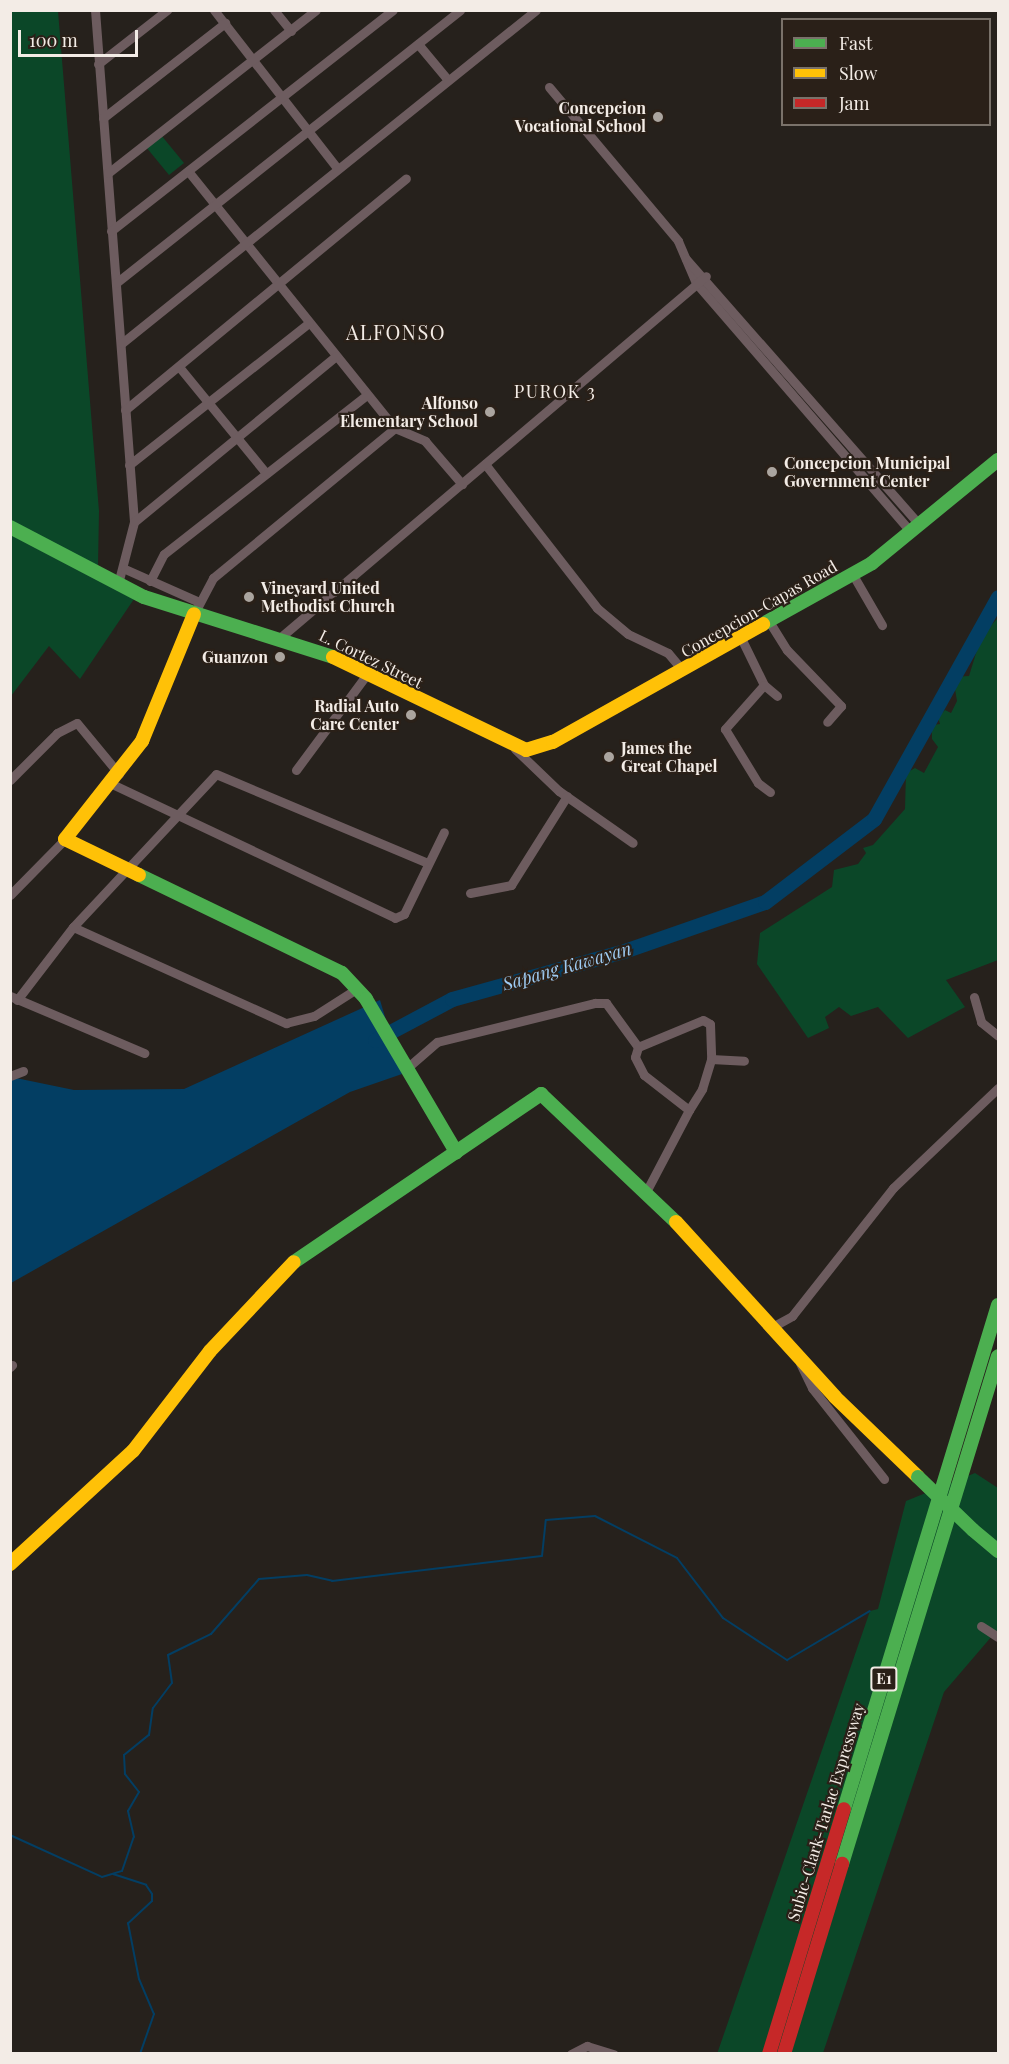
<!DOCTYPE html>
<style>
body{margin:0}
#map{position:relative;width:1009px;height:2064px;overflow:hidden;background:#26211c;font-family:"Playfair Display",serif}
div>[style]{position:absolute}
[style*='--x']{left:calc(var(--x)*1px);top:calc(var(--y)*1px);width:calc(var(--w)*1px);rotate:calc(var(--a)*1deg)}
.green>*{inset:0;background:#0b4728}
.water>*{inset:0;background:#033e63}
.stream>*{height:2px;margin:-1px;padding:0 1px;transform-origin:1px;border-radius:1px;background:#033e63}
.river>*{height:15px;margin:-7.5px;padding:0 7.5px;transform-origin:7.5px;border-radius:7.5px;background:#033e63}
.street>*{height:9px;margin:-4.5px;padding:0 4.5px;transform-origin:4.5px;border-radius:4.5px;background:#6d5c5f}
.fast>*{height:14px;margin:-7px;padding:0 7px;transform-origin:7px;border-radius:7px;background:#4caf50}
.slow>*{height:14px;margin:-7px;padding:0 7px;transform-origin:7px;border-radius:7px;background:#ffc107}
.jam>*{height:14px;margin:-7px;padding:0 7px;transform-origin:7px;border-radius:7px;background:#c62828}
.fast-bridge>*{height:14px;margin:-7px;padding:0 7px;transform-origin:7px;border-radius:7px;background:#4caf50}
.dots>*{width:16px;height:16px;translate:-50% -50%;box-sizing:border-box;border:3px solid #2a2018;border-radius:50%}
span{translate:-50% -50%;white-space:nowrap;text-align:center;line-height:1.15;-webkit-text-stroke:4.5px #2a2018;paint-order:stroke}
.shield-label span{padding:2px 4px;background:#2a2018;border:2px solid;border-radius:4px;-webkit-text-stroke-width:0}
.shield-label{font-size:15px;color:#f3ece6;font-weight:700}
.poi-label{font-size:16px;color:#f3ece6;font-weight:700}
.right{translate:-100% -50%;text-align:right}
.left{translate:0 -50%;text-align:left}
.street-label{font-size:16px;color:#f3ece6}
.neighbourhood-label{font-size:18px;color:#f3ece6;letter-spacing:1.5px}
.water-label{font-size:18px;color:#9ecbf2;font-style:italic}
.quarter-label{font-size:20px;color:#f3ece6;letter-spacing:1.5px}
.frame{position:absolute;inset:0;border:12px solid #f3ece6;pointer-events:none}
.legend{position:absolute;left:781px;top:18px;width:210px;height:108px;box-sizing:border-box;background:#2a2018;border:2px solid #7a726a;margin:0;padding:8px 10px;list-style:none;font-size:18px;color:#f3ece6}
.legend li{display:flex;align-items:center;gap:12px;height:30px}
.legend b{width:30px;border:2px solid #7a726a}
.scale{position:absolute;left:18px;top:30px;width:120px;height:27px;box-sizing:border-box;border:3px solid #f3ece6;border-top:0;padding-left:8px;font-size:18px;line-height:21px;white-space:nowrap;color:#f3ece6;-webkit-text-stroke:4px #2a2018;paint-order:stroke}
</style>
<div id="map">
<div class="green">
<div style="clip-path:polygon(10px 11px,58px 11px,99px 511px,98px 566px,11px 521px)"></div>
<div style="clip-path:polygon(161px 135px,184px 163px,169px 175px,146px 147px)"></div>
<div style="clip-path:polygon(11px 535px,134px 599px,80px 679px,49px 646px,11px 696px)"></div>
<div style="clip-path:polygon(998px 618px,998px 960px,946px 980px,965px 1007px,908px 1038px,878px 1007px,851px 1016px,839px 1007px,825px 1017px,829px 1028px,808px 1038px,757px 964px,760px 933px,832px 887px,834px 870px,858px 864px,866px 853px,863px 848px,873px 845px,905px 809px,906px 773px,915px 768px,924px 773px,938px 747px,932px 739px,932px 725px,940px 724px,938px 717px,945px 710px,951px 713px,957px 701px,953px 677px,969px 676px,977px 650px,973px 644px)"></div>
<div style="clip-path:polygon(975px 1473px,998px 1488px,998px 1629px,944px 1692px,823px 2053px,717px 2054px,870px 1611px,878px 1609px,906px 1501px)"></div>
</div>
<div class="water">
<div style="clip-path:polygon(380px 1000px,402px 1074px,350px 1092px,11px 1283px,11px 1077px,74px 1090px,184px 1089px)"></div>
</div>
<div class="stream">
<div style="--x:10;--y:1835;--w:101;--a:24.5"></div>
<div style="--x:102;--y:1877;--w:21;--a:-17"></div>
<div style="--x:122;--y:1871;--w:36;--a:-71"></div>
<div style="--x:134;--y:1837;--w:27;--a:-103"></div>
<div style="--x:128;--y:1811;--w:22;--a:-60"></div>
<div style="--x:139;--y:1792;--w:23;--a:-128"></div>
<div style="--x:125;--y:1774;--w:19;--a:-93"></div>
<div style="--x:124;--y:1755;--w:32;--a:-39"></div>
<div style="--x:149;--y:1735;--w:27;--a:-82"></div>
<div style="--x:153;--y:1708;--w:31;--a:-53"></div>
<div style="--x:172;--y:1683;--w:28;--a:-98"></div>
<div style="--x:168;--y:1655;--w:48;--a:-26"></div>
<div style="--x:211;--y:1634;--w:73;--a:-48.9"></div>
<div style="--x:259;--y:1579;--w:48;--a:-4.8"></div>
<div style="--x:307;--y:1575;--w:26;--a:13"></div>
<div style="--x:332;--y:1581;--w:211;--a:-6.8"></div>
<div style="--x:542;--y:1556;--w:36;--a:-84"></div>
<div style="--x:546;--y:1520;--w:49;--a:-4.7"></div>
<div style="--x:595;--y:1516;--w:92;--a:27.1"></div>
<div style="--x:677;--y:1558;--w:76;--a:52.5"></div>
<div style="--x:723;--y:1618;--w:77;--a:33.3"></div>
<div style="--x:787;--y:1660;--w:96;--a:-30.6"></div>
<div style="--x:113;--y:1874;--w:35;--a:18"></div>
<div style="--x:146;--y:1885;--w:11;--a:56"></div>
<div style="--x:152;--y:1894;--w:7;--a:90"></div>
<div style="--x:152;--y:1901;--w:33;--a:137"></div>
<div style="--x:128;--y:1923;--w:57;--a:78.9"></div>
<div style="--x:139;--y:1979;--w:38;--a:67"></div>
<div style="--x:154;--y:2014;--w:42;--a:109.3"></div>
</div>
<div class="river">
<div style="--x:375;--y:1040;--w:87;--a:-28"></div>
<div style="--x:452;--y:999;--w:179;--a:-15.6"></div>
<div style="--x:624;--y:951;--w:149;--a:-19.2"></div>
<div style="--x:765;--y:902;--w:137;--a:-37.3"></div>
<div style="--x:874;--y:819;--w:254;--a:-60.8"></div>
</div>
<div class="street">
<div style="--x:95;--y:10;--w:513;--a:85.64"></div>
<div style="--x:134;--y:522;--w:64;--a:104.5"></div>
<div style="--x:214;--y:10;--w:200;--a:52.1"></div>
<div style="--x:274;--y:10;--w:27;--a:51"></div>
<div style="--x:418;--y:44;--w:47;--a:50.2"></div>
<div style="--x:98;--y:64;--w:88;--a:-38"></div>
<div style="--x:549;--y:87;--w:201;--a:50"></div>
<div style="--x:678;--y:241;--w:46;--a:66.8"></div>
<div style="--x:696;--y:283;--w:329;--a:49.2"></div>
<div style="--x:103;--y:118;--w:155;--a:-37.9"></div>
<div style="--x:188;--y:171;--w:330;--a:51.2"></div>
<div style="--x:395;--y:428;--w:33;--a:23"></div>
<div style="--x:425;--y:441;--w:57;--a:49.3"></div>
<div style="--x:108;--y:173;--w:264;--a:-38.1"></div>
<div style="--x:111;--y:231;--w:358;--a:-38.1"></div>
<div style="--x:686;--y:259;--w:354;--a:48.7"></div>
<div style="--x:116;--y:283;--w:439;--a:-38.4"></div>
<div style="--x:122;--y:343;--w:531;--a:-38.81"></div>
<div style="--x:180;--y:368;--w:136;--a:50.7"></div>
<div style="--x:125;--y:410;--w:364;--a:-39.5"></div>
<div style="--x:485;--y:464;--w:182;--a:52.1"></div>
<div style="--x:597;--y:608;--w:40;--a:40"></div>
<div style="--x:628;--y:634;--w:44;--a:25.4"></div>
<div style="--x:668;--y:653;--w:23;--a:50"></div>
<div style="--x:129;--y:465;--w:229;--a:-38.3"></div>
<div style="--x:134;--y:522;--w:261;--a:-39.4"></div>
<div style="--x:125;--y:569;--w:79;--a:24"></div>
<div style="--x:853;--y:575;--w:58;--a:59.9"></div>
<div style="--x:150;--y:581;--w:30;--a:-63"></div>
<div style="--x:164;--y:554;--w:258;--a:-38.1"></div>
<div style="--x:194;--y:614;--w:41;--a:-62.2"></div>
<div style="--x:213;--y:578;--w:236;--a:-39.5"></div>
<div style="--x:770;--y:623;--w:32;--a:58"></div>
<div style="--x:787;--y:650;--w:78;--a:46"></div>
<div style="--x:841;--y:706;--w:21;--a:131"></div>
<div style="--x:282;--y:636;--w:556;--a:-40.33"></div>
<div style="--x:741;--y:638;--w:52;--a:63.9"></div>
<div style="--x:764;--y:685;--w:59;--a:131.6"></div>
<div style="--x:725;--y:729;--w:63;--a:58.6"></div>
<div style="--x:758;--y:783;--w:15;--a:37"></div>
<div style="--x:764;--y:685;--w:17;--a:40"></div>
<div style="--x:515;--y:749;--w:61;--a:43.7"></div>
<div style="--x:559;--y:791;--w:90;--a:35.1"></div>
<div style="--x:296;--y:770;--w:119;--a:-53.5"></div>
<div style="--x:10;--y:780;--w:66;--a:-45"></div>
<div style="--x:57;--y:733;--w:22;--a:-27"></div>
<div style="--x:77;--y:723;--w:66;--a:50.5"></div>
<div style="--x:112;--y:784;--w:313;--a:25.3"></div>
<div style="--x:395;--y:918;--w:10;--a:-24"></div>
<div style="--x:404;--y:914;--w:91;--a:-64"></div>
<div style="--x:470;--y:893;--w:42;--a:-11"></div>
<div style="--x:511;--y:885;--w:105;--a:-57.8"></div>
<div style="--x:10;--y:895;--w:78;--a:-45.5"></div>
<div style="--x:73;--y:927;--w:234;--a:24.3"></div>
<div style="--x:286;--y:1023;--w:29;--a:-14"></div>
<div style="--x:314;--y:1016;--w:52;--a:-32.5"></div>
<div style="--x:10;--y:996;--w:146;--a:23"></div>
<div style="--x:974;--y:997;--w:26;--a:74"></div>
<div style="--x:981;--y:1022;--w:22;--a:39"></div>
<div style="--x:17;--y:1000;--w:92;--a:-52.5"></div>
<div style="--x:73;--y:927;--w:209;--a:-46.9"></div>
<div style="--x:216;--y:774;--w:230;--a:22.8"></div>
<div style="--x:407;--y:1068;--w:40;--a:-41"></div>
<div style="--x:437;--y:1042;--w:163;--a:-13.9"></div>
<div style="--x:595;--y:1003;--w:11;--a:0"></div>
<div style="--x:606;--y:1003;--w:54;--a:54"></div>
<div style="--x:10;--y:1076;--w:14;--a:-21"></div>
<div style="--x:689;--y:1110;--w:25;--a:-58"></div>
<div style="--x:702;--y:1089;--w:31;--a:-73"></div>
<div style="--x:647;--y:1190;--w:90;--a:-62.3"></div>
<div style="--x:689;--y:1110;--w:57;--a:-142.1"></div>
<div style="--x:644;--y:1075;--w:20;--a:-117"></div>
<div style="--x:635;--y:1057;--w:10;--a:-73"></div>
<div style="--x:638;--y:1047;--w:70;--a:-22.6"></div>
<div style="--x:703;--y:1020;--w:8;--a:30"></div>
<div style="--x:710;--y:1024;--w:35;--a:88"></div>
<div style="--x:711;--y:1059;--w:33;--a:3"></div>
<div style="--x:774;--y:1326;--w:21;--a:-29"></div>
<div style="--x:792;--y:1316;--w:163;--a:-51.7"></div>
<div style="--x:893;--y:1188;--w:145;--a:-43.6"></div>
<div style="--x:800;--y:1363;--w:28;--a:64"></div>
<div style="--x:812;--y:1388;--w:116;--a:51.6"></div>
<div style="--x:10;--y:1367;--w:3;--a:-45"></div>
<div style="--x:981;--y:1626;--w:20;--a:33"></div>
<div style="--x:571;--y:2054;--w:18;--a:-27"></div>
<div style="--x:587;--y:2046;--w:28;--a:17"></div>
</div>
<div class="fast">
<div style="--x:10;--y:527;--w:151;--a:27.6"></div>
<div style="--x:144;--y:597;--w:198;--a:17.6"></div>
<div style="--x:763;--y:624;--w:125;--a:-29.2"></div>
<div style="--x:872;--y:563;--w:163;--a:-39.3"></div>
<div style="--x:139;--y:875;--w:225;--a:25.8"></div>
<div style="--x:342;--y:973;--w:35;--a:47"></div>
<div style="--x:366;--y:999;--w:178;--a:59.5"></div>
<div style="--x:294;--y:1262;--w:299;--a:-34.2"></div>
<div style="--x:541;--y:1094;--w:186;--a:43.5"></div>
<div style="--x:973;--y:1530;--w:33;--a:40"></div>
<div style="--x:844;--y:1809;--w:527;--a:-73.01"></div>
<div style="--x:842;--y:1864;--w:531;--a:-72.93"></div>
</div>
<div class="slow">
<div style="--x:333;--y:657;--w:214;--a:25.7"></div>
<div style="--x:526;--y:750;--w:28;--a:-17"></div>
<div style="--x:553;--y:742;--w:241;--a:-29.3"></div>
<div style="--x:139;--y:875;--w:82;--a:-154.1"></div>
<div style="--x:65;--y:839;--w:125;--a:-51.8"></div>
<div style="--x:142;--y:741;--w:137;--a:-67.7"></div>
<div style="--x:676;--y:1222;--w:236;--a:47.7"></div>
<div style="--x:835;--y:1397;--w:115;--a:43.9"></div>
<div style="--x:10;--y:1564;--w:167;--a:-42.6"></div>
<div style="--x:133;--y:1451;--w:126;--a:-52.4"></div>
<div style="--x:210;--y:1351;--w:122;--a:-46.7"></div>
</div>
<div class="jam">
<div style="--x:769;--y:2054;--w:256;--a:-73"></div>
<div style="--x:784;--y:2054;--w:199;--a:-73"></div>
</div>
<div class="fast-bridge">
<div style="--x:918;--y:1477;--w:76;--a:43.9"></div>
</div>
<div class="dots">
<div style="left:658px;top:117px;background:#aba59f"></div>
<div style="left:490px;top:412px;background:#aba59f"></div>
<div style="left:772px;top:472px;background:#aba59f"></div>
<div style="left:249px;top:597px;background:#aba59f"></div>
<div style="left:280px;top:657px;background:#aba59f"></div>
<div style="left:411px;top:715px;background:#aba59f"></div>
<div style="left:609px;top:757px;background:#aba59f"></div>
</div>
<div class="shield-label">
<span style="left:884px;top:1679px">E1</span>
</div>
<div class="poi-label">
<span class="right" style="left:646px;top:117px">Concepcion<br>Vocational School</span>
<span class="right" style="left:478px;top:412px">Alfonso<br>Elementary School</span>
<span class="left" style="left:784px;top:472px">Concepcion Municipal<br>Government Center</span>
<span class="left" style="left:261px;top:597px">Vineyard United<br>Methodist Church</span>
<span class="right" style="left:268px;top:657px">Guanzon</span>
<span class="right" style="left:399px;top:715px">Radial Auto<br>Care Center</span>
<span class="left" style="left:621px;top:757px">James the<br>Great Chapel</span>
</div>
<div class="street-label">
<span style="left:759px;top:609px;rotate:-30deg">Concepcion-Capas Road</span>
<span style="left:371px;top:659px;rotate:26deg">L. Cortez Street</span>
<span style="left:826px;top:1812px;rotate:-73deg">Subic-Clark-Tarlac Expressway</span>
</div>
<div class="neighbourhood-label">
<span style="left:555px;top:391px">PUROK 3</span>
</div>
<div class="water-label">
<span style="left:567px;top:966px;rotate:-16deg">Sapang Kawayan</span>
</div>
<div class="quarter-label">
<span style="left:396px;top:331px">ALFONSO</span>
</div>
<div class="frame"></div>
<ul class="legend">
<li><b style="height:8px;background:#4caf50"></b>Fast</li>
<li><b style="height:8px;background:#ffc107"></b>Slow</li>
<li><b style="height:8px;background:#c62828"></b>Jam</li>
</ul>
<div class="scale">100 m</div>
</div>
